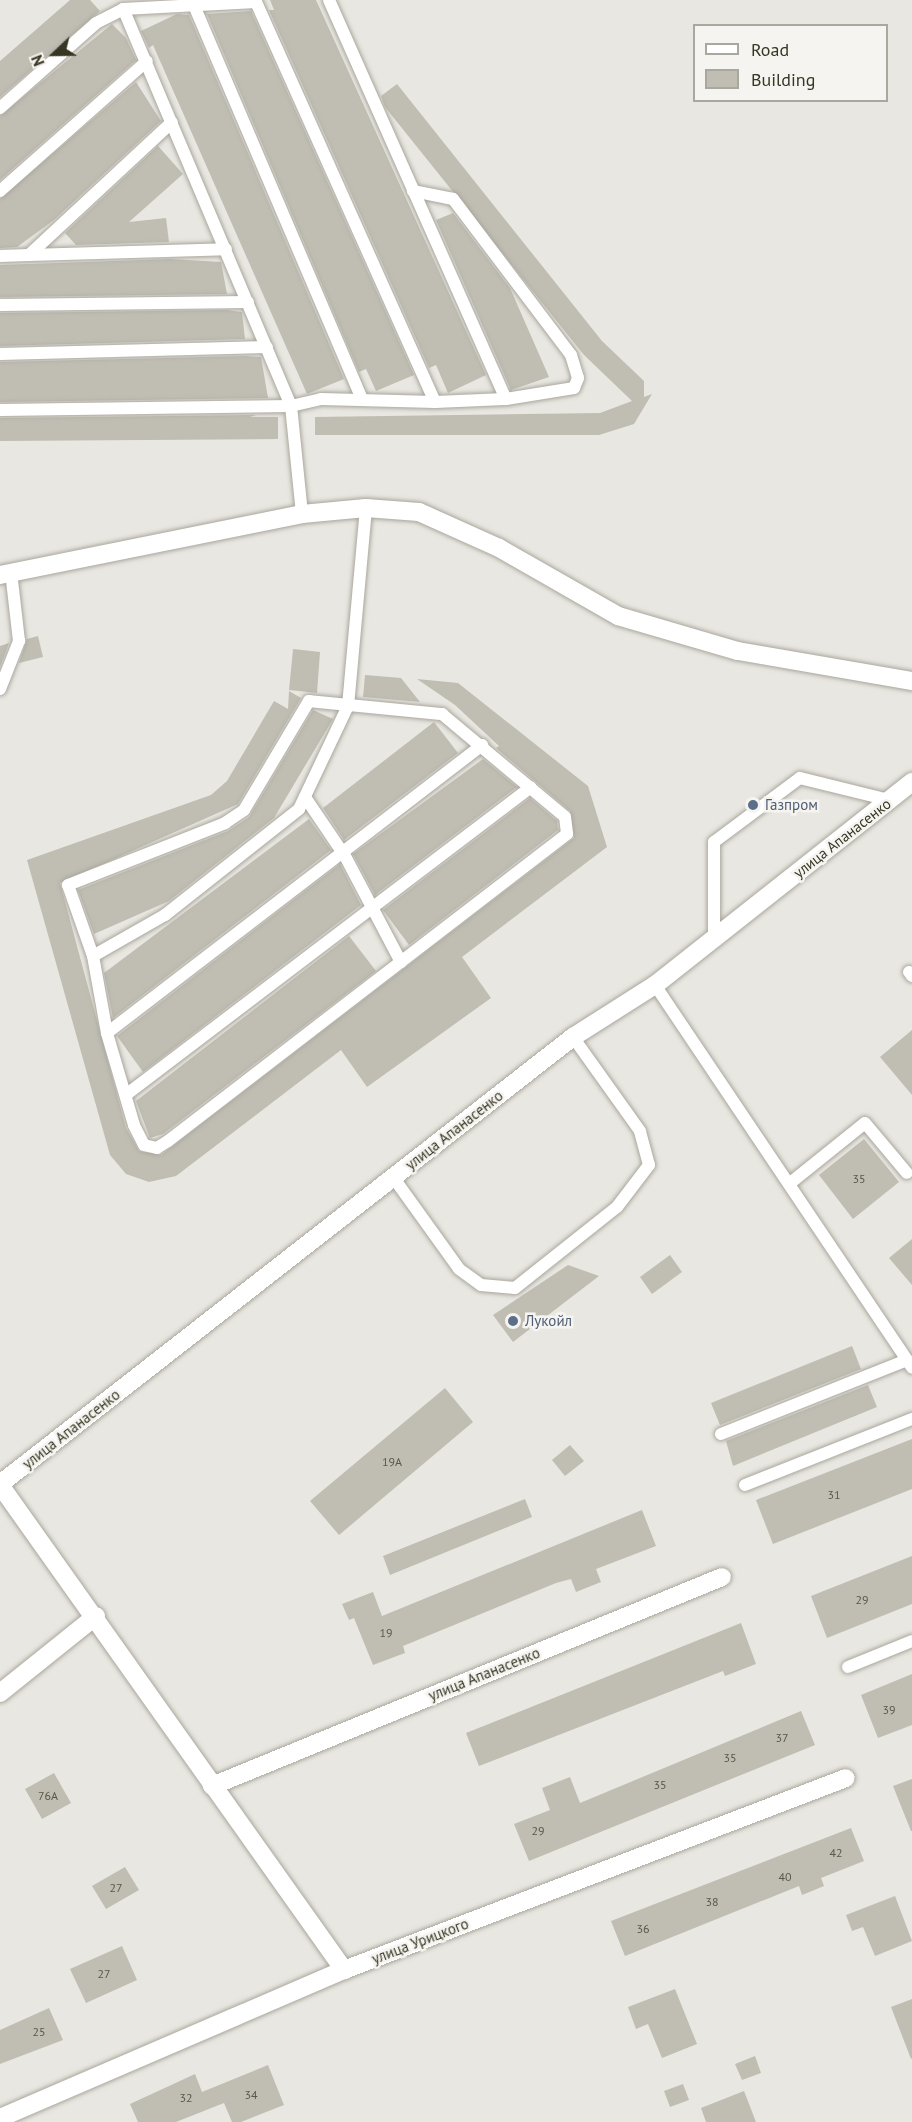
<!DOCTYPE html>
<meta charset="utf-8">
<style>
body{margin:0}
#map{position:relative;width:912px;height:2122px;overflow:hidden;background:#e9e7e1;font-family:"PT Sans",sans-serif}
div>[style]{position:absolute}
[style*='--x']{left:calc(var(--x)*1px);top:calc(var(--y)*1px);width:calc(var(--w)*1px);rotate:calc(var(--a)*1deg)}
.building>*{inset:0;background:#c0bdb3}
.roads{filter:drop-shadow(0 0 2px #a9a79d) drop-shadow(0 0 2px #a9a79d)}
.service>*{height:12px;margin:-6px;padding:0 6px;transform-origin:6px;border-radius:6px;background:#fff}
.minor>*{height:18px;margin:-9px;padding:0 9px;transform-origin:9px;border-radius:9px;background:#fff}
.secondary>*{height:18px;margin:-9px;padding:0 9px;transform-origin:9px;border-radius:9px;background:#fff}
.dots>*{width:16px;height:16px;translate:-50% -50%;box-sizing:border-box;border:3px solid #f6f4f0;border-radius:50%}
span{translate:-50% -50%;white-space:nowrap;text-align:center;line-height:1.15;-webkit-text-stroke:5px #f6f4f0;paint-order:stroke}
.number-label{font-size:12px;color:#595847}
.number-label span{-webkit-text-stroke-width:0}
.service-label{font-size:15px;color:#4e5e75}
.left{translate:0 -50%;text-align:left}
.street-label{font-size:15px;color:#373623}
.legend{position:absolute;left:693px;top:24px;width:195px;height:78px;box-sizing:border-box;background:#f6f4f0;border:2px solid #aaa89e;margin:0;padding:8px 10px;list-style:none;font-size:18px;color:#373623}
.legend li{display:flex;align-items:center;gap:12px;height:30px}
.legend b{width:30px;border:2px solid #aaa89e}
.north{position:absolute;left:24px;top:24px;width:60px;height:60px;-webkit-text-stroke:4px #f6f4f0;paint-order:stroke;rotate:248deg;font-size:16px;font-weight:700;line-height:24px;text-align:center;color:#373623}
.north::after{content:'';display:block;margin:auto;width:21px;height:27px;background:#373623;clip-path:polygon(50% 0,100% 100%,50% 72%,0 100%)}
</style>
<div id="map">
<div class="building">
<div style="clip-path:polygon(70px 0,90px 0,100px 11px,0 97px,0 61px)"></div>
<div style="clip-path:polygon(270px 0,316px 0,486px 375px,448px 393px,436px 365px,429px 368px,269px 10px,274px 10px)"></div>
<div style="clip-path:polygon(251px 11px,414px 375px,376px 391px,366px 369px,359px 372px,207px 14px)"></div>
<div style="clip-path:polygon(177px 14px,189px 15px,344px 379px,307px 394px,153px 45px,149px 48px,141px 31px)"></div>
<div style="clip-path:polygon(112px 24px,126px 38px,136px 60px,0 180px,0 116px)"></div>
<div style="clip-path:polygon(136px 82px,161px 121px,54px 220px,17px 247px,0 248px,0 199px)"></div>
<div style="clip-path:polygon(397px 84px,602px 341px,644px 381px,644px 397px,652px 394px,634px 424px,599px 435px,315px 435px,315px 417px,600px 413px,632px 401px,584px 355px,385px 107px,381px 96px)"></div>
<div style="clip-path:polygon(158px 146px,183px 174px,129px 222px,166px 218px,169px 242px,76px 245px,65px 233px)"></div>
<div style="clip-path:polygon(453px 213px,510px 288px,549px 377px,511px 390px,436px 220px)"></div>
<div style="clip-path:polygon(171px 259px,221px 262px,227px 294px,0 297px,0 265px)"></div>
<div style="clip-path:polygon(227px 310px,242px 312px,245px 339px,0 346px,0 313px)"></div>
<div style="clip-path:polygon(245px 356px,261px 357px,268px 398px,0 402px,0 362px)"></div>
<div style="clip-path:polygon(256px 415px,250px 417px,278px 417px,278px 439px,0 441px,0 418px)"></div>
<div style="clip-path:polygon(38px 636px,43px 657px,19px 663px,27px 639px)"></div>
<div style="clip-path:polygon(9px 643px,0 667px,0 646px)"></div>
<div style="clip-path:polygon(293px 649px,320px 652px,317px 693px,289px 690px)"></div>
<div style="clip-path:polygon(365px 675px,401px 678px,420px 702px,363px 697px)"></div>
<div style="clip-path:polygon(417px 679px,458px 683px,588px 786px,607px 847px,462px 957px,491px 998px,367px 1087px,341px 1050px,176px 1176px,149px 1182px,126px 1174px,110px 1155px,27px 860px,211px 795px,227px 781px,274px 701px,288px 709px,289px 691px,301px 698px,238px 804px,60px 883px,126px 1128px,139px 1151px,161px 1155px,574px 838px,570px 811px,496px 748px,499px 746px,455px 705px)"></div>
<div style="clip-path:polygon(313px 710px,333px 719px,274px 818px,169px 901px,94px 934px,78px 890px,228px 831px,249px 817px)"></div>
<div style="clip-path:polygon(434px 722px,458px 753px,344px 840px,323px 808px)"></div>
<div style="clip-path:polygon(483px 759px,517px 787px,375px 895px,353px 854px)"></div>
<div style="clip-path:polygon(530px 798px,557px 821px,558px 830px,409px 945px,383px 910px)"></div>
<div style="clip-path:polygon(309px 819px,331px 850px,113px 1018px,104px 973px)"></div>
<div style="clip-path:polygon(340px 864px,361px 905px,143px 1072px,117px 1036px)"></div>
<div style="clip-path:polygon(349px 936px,376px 971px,163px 1134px,150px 1138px,136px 1101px)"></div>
<div style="clip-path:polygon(912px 1030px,912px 1095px,880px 1057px)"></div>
<div style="clip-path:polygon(864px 1139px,899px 1182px,853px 1219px,819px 1175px)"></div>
<div style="clip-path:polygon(912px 1239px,912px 1285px,889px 1258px)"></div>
<div style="clip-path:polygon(670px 1255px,682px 1272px,652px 1294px,640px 1277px)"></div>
<div style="clip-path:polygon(568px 1265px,599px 1276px,513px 1342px,493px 1315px)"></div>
<div style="clip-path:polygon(852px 1346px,861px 1369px,720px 1425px,711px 1403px)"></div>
<div style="clip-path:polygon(868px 1385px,877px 1407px,733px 1466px,726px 1441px)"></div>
<div style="clip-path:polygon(445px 1388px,473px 1422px,339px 1535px,310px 1501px)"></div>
<div style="clip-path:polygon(912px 1439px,912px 1489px,773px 1544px,756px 1500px)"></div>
<div style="clip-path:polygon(570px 1445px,584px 1461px,565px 1476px,552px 1460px)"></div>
<div style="clip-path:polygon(525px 1499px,532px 1517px,390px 1575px,383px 1556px)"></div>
<div style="clip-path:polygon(642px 1510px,656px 1546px,596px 1569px,601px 1582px,576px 1592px,571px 1579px,556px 1583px,403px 1646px,405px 1653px,373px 1665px,354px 1618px,349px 1620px,342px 1604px,373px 1592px,382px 1616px)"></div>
<div style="clip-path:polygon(912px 1556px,912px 1604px,827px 1638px,811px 1596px)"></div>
<div style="clip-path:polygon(741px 1623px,756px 1664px,725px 1676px,723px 1671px,479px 1766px,466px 1733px)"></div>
<div style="clip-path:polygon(912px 1674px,912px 1725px,878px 1738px,861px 1695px)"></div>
<div style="clip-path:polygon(801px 1711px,815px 1745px,529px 1861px,514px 1824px,550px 1810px,542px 1788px,570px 1777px,580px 1803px)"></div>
<div style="clip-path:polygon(54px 1773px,71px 1803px,42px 1819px,25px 1789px)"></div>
<div style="clip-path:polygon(912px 1779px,912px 1831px,911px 1831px,893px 1786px)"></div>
<div style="clip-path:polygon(851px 1828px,864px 1861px,821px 1878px,824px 1886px,802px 1895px,799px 1886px,625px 1956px,611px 1921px)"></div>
<div style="clip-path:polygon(125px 1867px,139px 1890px,106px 1909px,92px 1886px)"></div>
<div style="clip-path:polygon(895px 1896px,912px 1941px,875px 1956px,863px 1927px,852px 1931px,846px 1915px)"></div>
<div style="clip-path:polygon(122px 1946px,137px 1980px,86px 2003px,70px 1969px)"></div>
<div style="clip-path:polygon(675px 1989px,697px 2044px,662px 2058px,648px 2024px,636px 2029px,628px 2007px)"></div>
<div style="clip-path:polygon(912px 1999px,912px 2058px,911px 2059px,891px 2007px)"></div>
<div style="clip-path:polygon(49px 2008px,63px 2040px,0 2064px,0 2030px)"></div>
<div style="clip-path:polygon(755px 2056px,761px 2073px,742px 2080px,735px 2064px)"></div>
<div style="clip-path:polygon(268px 2065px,284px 2105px,241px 2122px,232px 2122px,224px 2103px,176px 2122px,138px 2122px,130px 2104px,195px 2074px,202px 2092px)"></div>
<div style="clip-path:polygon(683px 2084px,689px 2100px,670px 2107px,664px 2091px)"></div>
<div style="clip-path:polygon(744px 2091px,756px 2122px,706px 2122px,701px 2108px)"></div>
</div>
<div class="roads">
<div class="service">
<div style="--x:329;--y:0;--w:436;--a:66.1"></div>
<div style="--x:193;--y:3;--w:431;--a:66.9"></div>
<div style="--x:0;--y:108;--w:128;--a:-41.5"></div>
<div style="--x:96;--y:23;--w:30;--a:-27"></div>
<div style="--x:0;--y:191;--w:196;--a:-41.5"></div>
<div style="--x:29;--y:255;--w:197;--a:-1.7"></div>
<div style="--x:0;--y:256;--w:29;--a:-2"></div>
<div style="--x:29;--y:255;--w:195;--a:-42.9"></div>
<div style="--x:0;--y:305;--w:248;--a:-0.7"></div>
<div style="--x:0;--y:354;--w:267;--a:-1.5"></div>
<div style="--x:0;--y:410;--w:291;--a:-0.8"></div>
<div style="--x:291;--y:406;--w:31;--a:-13"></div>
<div style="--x:321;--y:399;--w:114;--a:1.5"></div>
<div style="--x:435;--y:402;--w:71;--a:-2.4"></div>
<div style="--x:506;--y:399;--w:69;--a:-9.2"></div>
<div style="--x:574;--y:388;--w:11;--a:-68"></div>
<div style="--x:578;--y:378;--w:24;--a:-107"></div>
<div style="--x:571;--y:355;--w:196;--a:-127.1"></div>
<div style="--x:453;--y:199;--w:41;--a:-168.7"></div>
<div style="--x:302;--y:514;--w:109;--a:-95.8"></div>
<div style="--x:291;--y:406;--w:431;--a:-112.9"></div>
<div style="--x:123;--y:9;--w:133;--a:-3"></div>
<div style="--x:256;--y:2;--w:438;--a:65.9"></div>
<div style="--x:0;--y:689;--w:52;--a:-68.4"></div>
<div style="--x:19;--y:641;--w:69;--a:-96.6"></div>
<div style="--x:309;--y:701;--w:134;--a:5.6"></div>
<div style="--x:442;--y:714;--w:160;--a:39.9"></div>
<div style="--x:565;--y:817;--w:17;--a:83"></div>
<div style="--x:567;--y:834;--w:503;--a:142.42"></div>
<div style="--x:168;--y:1141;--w:13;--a:148"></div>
<div style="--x:157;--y:1148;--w:13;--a:-167"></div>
<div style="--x:144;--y:1145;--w:22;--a:-117"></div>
<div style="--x:134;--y:1125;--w:96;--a:-106.4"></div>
<div style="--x:107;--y:1033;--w:78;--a:-100.3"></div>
<div style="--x:93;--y:956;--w:75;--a:-109.4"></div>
<div style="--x:68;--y:885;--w:169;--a:-21.5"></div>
<div style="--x:225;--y:823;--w:23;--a:-34"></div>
<div style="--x:244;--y:810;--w:127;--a:-59.2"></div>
<div style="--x:305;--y:797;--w:71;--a:55.9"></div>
<div style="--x:345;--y:856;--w:120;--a:62.2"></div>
<div style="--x:714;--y:939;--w:97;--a:-90"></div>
<div style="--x:714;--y:842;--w:107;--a:-36.7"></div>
<div style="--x:800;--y:778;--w:92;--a:13.9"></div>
<div style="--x:93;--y:956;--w:83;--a:-29.7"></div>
<div style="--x:165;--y:915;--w:171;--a:-38.3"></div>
<div style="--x:299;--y:809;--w:114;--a:-64.6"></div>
<div style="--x:348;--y:706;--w:199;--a:-84.8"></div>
<div style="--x:909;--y:972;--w:5;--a:53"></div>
<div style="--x:655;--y:985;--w:461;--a:56.1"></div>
<div style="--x:107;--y:1033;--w:473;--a:-37.5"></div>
<div style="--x:127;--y:1094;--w:507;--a:-37.23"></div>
<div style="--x:393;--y:1177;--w:113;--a:54.3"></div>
<div style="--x:459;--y:1269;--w:27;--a:36"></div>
<div style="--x:481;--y:1285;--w:34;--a:5"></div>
<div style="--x:515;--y:1288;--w:130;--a:-38.5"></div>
<div style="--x:617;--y:1207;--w:53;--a:-52.7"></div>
<div style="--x:649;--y:1165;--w:35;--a:-105"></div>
<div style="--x:640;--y:1131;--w:115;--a:-125.5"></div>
<div style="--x:789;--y:1184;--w:97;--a:-38.8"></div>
<div style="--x:865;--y:1123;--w:65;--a:50"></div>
<div style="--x:721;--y:1434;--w:200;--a:-21.7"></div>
<div style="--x:745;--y:1485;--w:180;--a:-21.6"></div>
<div style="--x:848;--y:1667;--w:69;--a:-22.1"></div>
</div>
<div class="minor">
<div style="--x:0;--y:1485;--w:595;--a:54.65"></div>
<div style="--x:0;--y:1693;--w:123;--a:-38.7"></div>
<div style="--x:212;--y:1786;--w:551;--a:-22.28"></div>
<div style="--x:0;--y:2118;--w:374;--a:-23.3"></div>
<div style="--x:344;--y:1970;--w:537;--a:-20.93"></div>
</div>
<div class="secondary">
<div style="--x:0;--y:575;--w:308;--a:-11.4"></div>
<div style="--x:302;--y:514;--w:64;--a:-5.4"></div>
<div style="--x:366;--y:508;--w:53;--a:4.3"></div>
<div style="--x:419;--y:512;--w:88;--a:24.2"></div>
<div style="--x:499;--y:548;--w:137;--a:29.7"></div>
<div style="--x:618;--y:616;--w:125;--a:16.3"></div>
<div style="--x:738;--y:651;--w:177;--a:9.8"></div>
<div style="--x:0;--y:1484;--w:727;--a:-37.96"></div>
<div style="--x:573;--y:1037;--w:97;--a:-32.4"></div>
<div style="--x:655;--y:985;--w:328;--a:-38.3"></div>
</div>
</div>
<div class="dots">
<div style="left:753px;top:805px;background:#5c6f8a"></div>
<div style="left:513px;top:1321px;background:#5c6f8a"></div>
</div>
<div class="number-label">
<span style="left:859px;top:1179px">35</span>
<span style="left:392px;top:1462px">19А</span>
<span style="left:834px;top:1495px">31</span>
<span style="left:862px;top:1600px">29</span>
<span style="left:386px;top:1633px">19</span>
<span style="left:889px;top:1710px">39</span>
<span style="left:782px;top:1738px">37</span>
<span style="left:730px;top:1758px">35</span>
<span style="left:660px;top:1785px">35</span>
<span style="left:48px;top:1796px">76А</span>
<span style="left:538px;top:1831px">29</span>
<span style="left:836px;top:1853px">42</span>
<span style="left:785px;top:1877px">40</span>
<span style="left:116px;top:1888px">27</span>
<span style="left:712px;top:1902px">38</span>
<span style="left:643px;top:1929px">36</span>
<span style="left:104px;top:1974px">27</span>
<span style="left:39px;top:2032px">25</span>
<span style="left:251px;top:2095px">34</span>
<span style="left:186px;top:2098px">32</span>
</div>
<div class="service-label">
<span class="left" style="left:765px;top:805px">Газпром</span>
<span class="left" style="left:525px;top:1321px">Лукойл</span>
</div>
<div class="street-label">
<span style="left:842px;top:838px;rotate:-38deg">улица Апанасенко</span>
<span style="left:454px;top:1130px;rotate:-38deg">улица Апанасенко</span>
<span style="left:71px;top:1429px;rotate:-38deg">улица Апанасенко</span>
<span style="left:484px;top:1674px;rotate:-22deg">улица Апанасенко</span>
<span style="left:420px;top:1941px;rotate:-21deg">улица Урицкого</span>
</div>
<ul class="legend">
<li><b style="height:8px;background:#fff"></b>Road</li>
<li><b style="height:16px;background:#c0bdb3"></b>Building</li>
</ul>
<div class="north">N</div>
</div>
